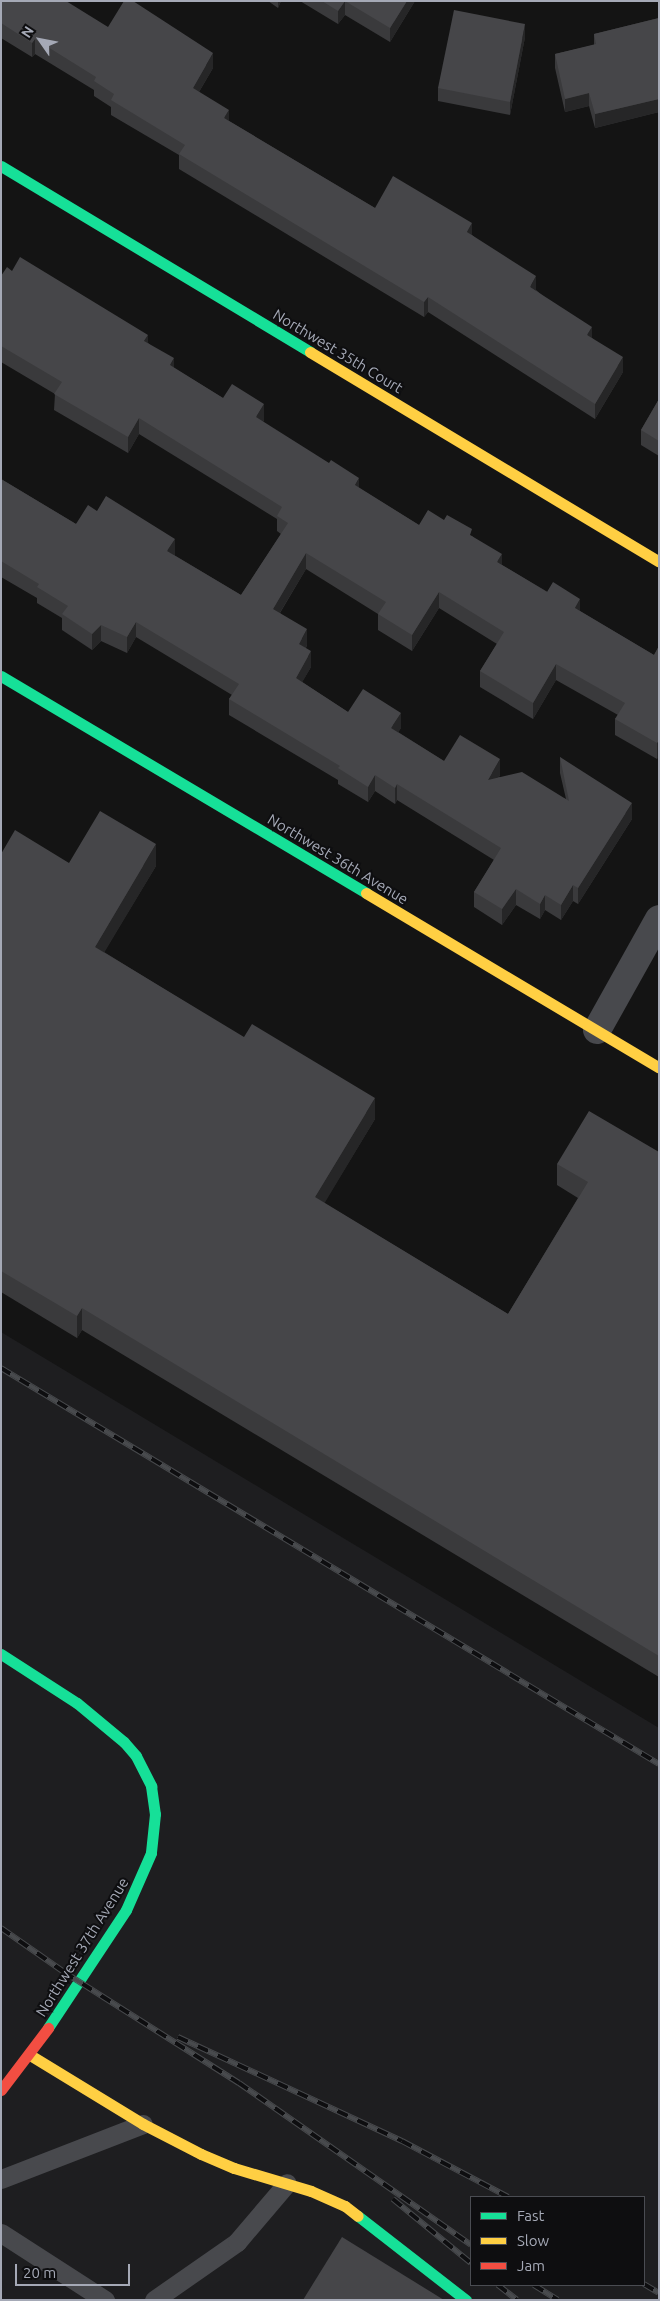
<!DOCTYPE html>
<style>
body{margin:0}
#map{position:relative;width:660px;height:2301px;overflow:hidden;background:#141414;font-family:Ubuntu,sans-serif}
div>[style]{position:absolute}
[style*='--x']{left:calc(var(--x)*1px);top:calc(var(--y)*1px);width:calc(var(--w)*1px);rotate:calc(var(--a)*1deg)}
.built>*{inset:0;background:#1e1e20}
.lane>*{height:19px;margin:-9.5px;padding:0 9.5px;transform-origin:9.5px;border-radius:9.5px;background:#48494d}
.street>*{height:28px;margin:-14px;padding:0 14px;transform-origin:14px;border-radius:14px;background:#48494d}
.fast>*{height:11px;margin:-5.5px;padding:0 5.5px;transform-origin:5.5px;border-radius:5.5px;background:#16e098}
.slow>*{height:11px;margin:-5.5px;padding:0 5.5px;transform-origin:5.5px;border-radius:5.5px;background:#ffcf43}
.jam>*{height:11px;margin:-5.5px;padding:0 5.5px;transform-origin:5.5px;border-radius:5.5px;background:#f24e42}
.rail>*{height:5.5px;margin-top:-2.75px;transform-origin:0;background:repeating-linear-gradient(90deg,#0e0e10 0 11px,#484a4d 0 22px);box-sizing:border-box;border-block:1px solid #484a4d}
.wall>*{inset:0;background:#3a3a3c}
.shaded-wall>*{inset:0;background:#262627}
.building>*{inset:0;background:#464649}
span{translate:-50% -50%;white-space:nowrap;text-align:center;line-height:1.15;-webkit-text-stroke:4px #0e0e10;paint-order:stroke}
.street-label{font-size:15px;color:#a5a9b6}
.frame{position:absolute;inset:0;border:2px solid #a5a9b6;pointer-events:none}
.legend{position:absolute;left:470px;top:2196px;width:175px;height:90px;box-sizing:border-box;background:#0e0e10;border:1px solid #4a4c52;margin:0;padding:6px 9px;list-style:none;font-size:15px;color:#a5a9b6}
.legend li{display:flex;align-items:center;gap:10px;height:25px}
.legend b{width:25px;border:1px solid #4a4c52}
.north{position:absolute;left:15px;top:15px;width:50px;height:50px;-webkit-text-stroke:4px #0e0e10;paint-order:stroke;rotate:303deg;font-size:14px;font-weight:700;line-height:20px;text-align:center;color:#a5a9b6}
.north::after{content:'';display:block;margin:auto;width:18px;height:22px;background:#a5a9b6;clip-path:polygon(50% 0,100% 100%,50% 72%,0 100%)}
.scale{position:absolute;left:15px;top:2264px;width:115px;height:22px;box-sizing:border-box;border:2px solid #a5a9b6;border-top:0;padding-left:6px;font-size:15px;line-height:18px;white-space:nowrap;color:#a5a9b6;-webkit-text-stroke:4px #0e0e10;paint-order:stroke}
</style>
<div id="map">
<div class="built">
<div style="clip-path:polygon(evenodd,1px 1332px,659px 1728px,659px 2300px,1px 2300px,1px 1332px,471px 2197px,644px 2197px,644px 2285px,471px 2285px,471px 2197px)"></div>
</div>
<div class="lane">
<div style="--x:1;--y:2179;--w:152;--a:-21.2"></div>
<div style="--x:1;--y:2233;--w:124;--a:32.8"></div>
<div style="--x:154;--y:2300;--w:101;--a:-34.9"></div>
<div style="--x:237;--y:2242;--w:77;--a:-49.7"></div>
</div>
<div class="street">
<div style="--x:597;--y:1030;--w:127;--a:-60.8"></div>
</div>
<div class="fast">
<div style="--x:1;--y:166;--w:361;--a:31"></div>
<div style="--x:1;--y:676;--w:425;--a:30.7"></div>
<div style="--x:1;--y:1654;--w:90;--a:32.8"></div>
<div style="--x:77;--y:1703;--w:61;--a:39.7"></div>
<div style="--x:124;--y:1742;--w:18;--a:49"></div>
<div style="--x:136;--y:1756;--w:34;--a:63"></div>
<div style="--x:151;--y:1786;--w:28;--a:82"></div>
<div style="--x:155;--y:1814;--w:39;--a:96"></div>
<div style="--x:151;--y:1853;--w:62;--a:113.7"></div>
<div style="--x:126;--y:1910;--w:141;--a:123.5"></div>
<div style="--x:358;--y:2216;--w:137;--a:37.9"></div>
</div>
<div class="slow">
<div style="--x:310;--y:352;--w:407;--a:31"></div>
<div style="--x:366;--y:893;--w:341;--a:30.8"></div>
<div style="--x:30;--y:2055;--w:132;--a:31.4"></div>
<div style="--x:143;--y:2124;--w:65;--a:27.3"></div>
<div style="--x:201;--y:2154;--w:36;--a:23"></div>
<div style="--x:234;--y:2168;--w:80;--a:16.6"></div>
<div style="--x:311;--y:2191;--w:37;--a:24"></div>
<div style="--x:345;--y:2206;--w:16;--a:38"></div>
</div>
<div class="jam">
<div style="--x:1;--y:2090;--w:78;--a:-52.8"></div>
</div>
<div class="rail">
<div style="--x:1;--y:1368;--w:768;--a:31.04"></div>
<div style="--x:1;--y:1928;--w:77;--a:34.9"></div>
<div style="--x:64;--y:1972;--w:207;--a:32.4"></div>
<div style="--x:239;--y:2083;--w:283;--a:34.9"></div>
<div style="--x:178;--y:2037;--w:247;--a:24.9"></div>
<div style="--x:402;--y:2141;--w:120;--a:27.8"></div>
<div style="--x:393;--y:2199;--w:101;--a:39.4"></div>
<div style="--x:644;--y:2284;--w:17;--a:31"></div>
<div style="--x:498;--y:2285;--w:24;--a:38"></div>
<div style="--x:534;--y:2285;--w:28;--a:32"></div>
</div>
<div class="wall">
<div style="clip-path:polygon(1px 1px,108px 27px,213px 68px,199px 92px,229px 121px,375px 208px,472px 235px,592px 338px,623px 372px,595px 419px,428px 312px,424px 317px,179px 169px,179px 155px,111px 115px,111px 107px,94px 96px,94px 90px,35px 54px,32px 57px,1px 38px)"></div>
<div style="clip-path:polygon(268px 1px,281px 1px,278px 8px)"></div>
<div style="clip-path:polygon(300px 1px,415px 1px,390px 42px,345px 15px,338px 24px)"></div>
<div style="clip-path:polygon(659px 18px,659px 112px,595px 128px,589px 106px,565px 112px,555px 68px,555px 54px,594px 45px,594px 34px)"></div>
<div style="clip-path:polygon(525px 37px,510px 115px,438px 101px,438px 88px)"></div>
<div style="clip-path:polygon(12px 271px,148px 343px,174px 368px,223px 398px,264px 420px,263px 422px,359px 488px,419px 525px,472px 536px,502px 565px,654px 655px,659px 646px,657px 759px,615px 735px,615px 719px,618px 715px,556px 680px,533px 719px,480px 687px,480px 671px,497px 644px,439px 608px,412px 651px,378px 630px,378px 614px,306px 569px,280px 613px,307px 645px,306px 648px,311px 667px,302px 682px,348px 712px,401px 728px,398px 732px,444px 761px,500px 775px,499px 777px,566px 799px,560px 773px,560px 757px,632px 819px,578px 904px,573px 901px,561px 920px,545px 910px,540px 919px,516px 905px,502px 925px,474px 907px,474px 892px,494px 860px,397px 800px,395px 804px,375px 791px,368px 802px,338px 784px,338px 780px,229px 715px,229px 699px,232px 695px,136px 637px,127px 653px,101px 641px,92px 650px,62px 630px,62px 618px,37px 603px,37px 598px,1px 577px,1px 479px,76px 524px,97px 511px,175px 554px,174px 555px,241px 595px,281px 534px,277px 531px,277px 519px,139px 434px,128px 453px,54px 410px,55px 394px,1px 362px,1px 276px)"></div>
<div style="clip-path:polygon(659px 399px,659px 456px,641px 445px,641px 430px)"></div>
<div style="clip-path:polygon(1px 854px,69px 863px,156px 866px,104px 952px,375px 1119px,324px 1203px,508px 1314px,578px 1198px,557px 1185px,557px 1164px,659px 1152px,659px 1677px,82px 1330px,77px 1338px,1px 1292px)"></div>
</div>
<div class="shaded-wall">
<div style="clip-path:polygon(278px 1px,281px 1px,278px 8px)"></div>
<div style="clip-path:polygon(345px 1px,345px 15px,338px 24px,338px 11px)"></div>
<div style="clip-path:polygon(407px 1px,415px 1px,390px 42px,390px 28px)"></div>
<div style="clip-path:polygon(525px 24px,525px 37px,510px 115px,510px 102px)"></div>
<div style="clip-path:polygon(35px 39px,35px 54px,32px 57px,32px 43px)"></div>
<div style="clip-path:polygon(213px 53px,213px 68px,193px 102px,193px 88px)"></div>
<div style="clip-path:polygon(589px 93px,589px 106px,565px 112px,565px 99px)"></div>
<div style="clip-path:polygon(659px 99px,659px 112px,595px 128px,595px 114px)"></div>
<div style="clip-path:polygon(229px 110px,229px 124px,224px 118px)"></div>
<div style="clip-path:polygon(472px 223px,472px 237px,467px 232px)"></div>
<div style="clip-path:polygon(536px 276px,536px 291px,530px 287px)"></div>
<div style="clip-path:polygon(428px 297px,428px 312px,424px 317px,424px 302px)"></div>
<div style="clip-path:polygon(592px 327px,592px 342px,587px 335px)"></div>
<div style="clip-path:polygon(148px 335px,148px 351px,144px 341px)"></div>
<div style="clip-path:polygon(623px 357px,623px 372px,595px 419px,595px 404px)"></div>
<div style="clip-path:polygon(174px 358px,174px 374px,170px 365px)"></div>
<div style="clip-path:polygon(264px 404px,264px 420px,256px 433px,256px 417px)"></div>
<div style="clip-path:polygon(139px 418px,139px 434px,128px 453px,128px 437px)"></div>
<div style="clip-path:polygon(359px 478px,359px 494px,355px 485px)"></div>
<div style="clip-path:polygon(175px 539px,175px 554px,167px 567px,167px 551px)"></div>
<div style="clip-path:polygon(306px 553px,306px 569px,273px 624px,273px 609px)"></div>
<div style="clip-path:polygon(502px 554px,502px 570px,497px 562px)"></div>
<div style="clip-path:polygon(439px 592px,439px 608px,412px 651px,412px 635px)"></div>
<div style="clip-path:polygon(580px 599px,580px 615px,575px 608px)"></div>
<div style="clip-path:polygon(136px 622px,136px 637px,127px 653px,127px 637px)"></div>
<div style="clip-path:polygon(101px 625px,101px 641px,92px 650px,92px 634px)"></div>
<div style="clip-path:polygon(307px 629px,307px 645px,299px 660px,299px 644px)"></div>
<div style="clip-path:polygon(311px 651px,311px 667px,296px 693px,296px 678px)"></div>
<div style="clip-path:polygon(556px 664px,556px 680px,533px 719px,533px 703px)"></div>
<div style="clip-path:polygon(401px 713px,401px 728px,391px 744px,391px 728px)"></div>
<div style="clip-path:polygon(659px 741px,659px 757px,657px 759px,657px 743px)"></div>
<div style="clip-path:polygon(500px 759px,500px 775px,488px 795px,488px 780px)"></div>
<div style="clip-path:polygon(375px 775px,375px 791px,368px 802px,368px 787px)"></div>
<div style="clip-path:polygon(397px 784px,397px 800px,395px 804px,395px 788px)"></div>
<div style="clip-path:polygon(632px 803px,632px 819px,578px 904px,578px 888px)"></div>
<div style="clip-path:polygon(156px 844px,156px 866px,95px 968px,95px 947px)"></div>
<div style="clip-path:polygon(573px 885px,573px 901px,561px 920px,561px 905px)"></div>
<div style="clip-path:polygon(516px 889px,516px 905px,502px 925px,502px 909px)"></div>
<div style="clip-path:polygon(545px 895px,545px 910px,540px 919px,540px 904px)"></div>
<div style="clip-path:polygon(375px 1098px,375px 1119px,315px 1219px,315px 1197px)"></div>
<div style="clip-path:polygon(82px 1308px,82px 1330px,77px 1338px,77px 1316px)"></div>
</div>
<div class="building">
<div style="clip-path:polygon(1px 1px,66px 1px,108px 27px,124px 1px,133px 1px,213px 53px,193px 88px,229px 110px,224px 118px,375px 208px,393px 176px,472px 223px,467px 232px,536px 276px,530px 287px,592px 327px,587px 335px,623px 357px,595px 404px,428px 297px,424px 302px,179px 154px,185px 145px,111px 100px,114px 94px,94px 81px,96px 77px,35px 39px,32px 43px,1px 23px)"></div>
<div style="clip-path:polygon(322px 1px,345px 1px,338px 11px)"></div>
<div style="clip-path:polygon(345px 1px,407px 1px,390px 28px)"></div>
<div style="clip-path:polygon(454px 10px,525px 24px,510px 102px,438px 88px)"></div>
<div style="clip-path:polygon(659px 18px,659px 99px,595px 114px,589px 93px,565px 99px,555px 54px,596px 44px,594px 34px)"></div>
<div style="clip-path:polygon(20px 257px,148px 335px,144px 341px,174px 358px,170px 365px,223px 398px,232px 384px,264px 404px,256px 417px,329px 463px,331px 460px,359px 478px,355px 485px,419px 525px,428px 510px,444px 520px,447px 515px,472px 529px,470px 535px,502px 554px,497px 562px,547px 592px,553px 582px,580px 599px,575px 608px,654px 655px,659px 646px,659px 741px,657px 743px,615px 719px,625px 703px,556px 664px,533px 703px,480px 671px,504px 632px,439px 592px,412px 635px,378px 614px,386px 602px,306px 553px,273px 609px,307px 629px,299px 644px,311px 651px,296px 678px,348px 712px,363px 689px,401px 713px,391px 728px,444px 761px,460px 735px,500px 759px,488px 780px,522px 772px,569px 801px,560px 757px,632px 803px,578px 888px,573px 885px,561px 905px,545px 895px,540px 904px,516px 889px,502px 909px,474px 892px,501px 848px,397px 784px,395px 788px,375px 775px,368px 787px,338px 768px,340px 766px,229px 699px,239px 684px,136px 622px,127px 637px,101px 625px,92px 634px,62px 614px,68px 606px,37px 587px,39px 584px,1px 561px,1px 479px,76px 524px,88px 505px,97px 511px,106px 496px,175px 539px,167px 551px,241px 595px,288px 523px,277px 516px,282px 507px,139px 418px,128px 437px,54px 394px,62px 382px,1px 346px,1px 276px,7px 267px,12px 271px)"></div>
<div style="clip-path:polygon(659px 399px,659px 441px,641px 430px)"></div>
<div style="clip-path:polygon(100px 811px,156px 844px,95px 947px,244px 1037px,252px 1024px,375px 1098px,315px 1197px,508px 1314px,588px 1182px,557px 1164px,589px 1111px,659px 1152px,659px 1656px,82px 1308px,77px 1316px,1px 1271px,1px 854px,15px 830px,69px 863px)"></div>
<div style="clip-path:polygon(342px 2237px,444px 2300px,303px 2300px)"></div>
</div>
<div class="street-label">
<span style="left:338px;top:351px;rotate:31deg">Northwest 35th Court</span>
<span style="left:338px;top:859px;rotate:31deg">Northwest 36th Avenue</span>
<span style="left:82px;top:1947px;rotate:-58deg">Northwest 37th Avenue</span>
</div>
<div class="frame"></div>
<ul class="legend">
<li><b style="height:6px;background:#16e098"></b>Fast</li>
<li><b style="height:6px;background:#ffcf43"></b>Slow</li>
<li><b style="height:6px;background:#f24e42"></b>Jam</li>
</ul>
<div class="north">N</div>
<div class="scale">20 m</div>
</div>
